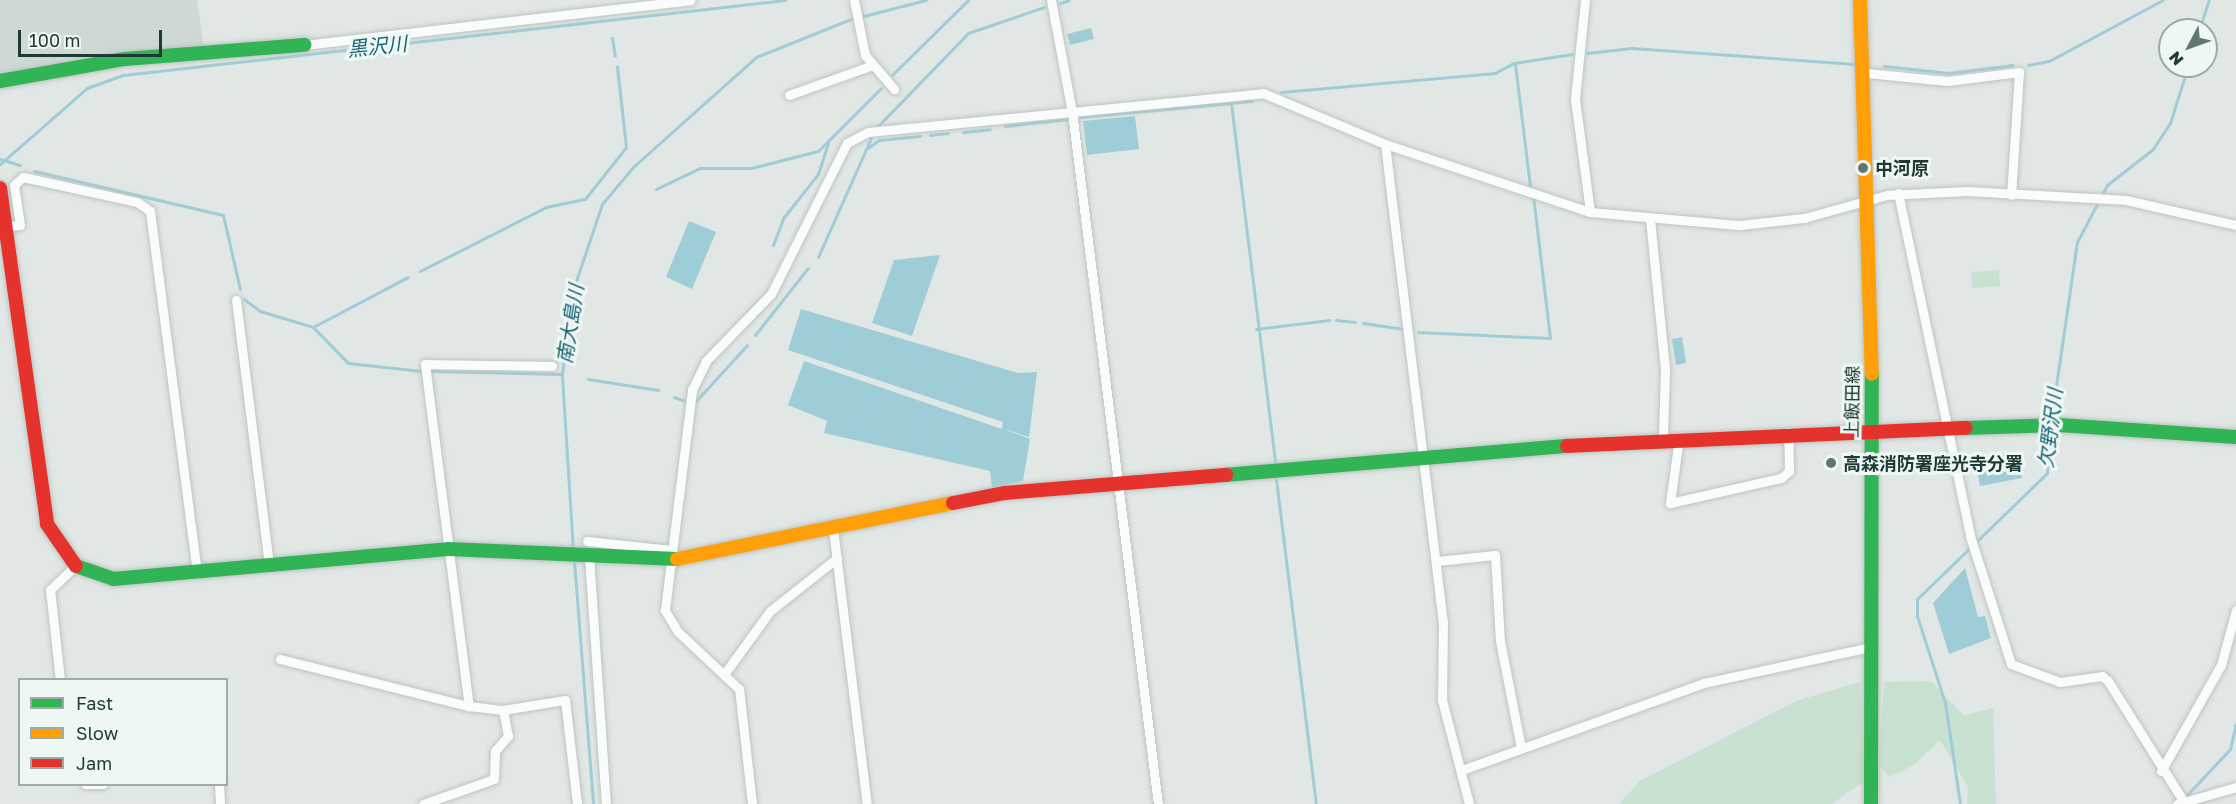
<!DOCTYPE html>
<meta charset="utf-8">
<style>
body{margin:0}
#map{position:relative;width:2236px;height:804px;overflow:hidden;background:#e1e7e4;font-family:"Golos Text","Noto Sans JP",sans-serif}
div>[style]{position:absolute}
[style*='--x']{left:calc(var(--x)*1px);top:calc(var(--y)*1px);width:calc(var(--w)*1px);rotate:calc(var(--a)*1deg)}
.built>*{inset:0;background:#ced9d4}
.green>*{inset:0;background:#c9e1d1}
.water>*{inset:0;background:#9fcdd7}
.stream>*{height:3px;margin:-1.5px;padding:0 1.5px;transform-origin:1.5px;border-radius:1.5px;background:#9fcdd7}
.roads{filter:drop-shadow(0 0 2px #bec4c1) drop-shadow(0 0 2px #bec4c1)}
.street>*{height:9px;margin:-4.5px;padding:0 4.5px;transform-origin:4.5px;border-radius:4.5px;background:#fafbfb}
.fast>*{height:14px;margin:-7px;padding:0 7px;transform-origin:7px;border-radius:7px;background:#30b455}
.slow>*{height:14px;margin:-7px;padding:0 7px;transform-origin:7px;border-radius:7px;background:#ff9f0a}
.jam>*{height:14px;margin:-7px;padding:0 7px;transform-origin:7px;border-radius:7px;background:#e5322d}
.dots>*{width:16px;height:16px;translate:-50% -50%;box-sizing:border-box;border:3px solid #eef7f3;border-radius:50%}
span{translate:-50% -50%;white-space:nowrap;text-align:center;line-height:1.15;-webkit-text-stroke:6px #eef7f3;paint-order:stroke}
.poi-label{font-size:18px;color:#1f3a34;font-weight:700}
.left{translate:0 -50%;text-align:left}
.street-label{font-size:18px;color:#1f3a34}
.water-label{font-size:20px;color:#186376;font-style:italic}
.legend{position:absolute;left:18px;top:678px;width:210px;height:108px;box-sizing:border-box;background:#eef7f3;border:2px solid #9baba7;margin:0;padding:8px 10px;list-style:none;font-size:18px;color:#1f3a34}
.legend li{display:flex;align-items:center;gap:12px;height:30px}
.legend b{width:30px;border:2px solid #9baba7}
.north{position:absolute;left:2158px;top:18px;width:60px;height:60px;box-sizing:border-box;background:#eef7f3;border:2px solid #9baba7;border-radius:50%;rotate:229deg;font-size:16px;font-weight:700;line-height:24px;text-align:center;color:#1f3a34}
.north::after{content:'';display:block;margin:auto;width:21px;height:27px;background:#637772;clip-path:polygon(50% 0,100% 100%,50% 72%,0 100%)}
.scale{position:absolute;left:18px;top:30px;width:144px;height:27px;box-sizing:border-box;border:3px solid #1f3a34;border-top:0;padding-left:8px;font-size:18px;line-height:21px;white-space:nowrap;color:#1f3a34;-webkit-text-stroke:4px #eef7f3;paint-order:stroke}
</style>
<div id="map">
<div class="built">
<div style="clip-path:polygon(0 0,197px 0,204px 49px,0 77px)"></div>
</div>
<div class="green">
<div style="clip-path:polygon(1999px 270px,2000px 286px,1972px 288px,1971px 272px)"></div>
<div style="clip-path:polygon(1931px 681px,1964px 716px,1993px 708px,1996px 804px,1967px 804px,1968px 787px,1940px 740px,1914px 765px,1889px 777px,1879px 765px,1884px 682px)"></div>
<div style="clip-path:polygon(1860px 682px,1864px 781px,1832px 804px,1619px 804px,1640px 781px,1796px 701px)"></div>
</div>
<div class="water">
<div style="clip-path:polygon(1091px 28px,1094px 39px,1070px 45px,1067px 34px)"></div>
<div style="clip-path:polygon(1135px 116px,1139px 149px,1087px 155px,1083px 121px)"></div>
<div style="clip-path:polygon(689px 221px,716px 232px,692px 289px,666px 277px)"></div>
<div style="clip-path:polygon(940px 255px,912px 336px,872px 323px,894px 260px)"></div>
<div style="clip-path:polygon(801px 309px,1018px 373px,1037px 372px,1029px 437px,1004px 429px,1030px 439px,1023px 481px,992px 488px,990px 471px,824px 433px,827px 421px,788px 405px,804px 361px,1002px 429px,1003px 422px,788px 350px)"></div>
<div style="clip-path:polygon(1682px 337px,1686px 363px,1676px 365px,1672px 339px)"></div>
<div style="clip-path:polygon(2018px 453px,2022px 478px,1980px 486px,1976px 465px,1982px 464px,1982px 457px)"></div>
<div style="clip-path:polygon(1965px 568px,1978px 617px,1985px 616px,1991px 638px,1949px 654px,1933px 603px)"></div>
</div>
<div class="stream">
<div style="--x:1060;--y:3;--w:9;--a:-18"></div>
<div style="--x:2199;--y:30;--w:32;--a:-72"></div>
<div style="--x:612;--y:38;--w:18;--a:81"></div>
<div style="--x:1587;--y:53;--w:45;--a:-6.3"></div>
<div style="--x:1632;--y:48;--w:226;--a:4.1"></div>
<div style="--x:1515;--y:64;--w:124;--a:83"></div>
<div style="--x:2028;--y:65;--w:21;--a:-11"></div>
<div style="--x:2049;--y:61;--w:129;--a:-28.2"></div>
<div style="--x:1884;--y:66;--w:65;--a:6.1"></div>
<div style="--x:1949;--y:73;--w:64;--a:-7.2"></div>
<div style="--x:892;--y:75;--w:107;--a:-44.6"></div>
<div style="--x:1281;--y:92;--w:215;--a:-5.1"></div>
<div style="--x:1495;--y:73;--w:21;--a:-28"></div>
<div style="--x:1514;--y:63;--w:59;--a:-8.8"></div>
<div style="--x:1252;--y:101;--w:21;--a:175"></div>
<div style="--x:1231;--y:103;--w:361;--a:83"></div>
<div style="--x:1080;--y:117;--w:152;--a:-5.3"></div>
<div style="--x:878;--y:126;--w:129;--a:-45.9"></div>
<div style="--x:968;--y:33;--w:80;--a:-18.9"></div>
<div style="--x:1005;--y:126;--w:64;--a:-6.2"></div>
<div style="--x:963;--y:132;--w:27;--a:-6"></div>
<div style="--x:930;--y:135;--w:18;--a:-6"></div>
<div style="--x:868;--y:148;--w:14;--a:-36"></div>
<div style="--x:879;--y:140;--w:41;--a:-5.6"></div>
<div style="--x:0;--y:159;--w:21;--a:17"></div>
<div style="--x:0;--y:164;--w:116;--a:-41.1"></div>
<div style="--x:87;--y:88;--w:38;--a:-20"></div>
<div style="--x:123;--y:75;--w:666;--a:-6.46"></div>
<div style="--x:34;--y:171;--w:194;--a:13.1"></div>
<div style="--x:223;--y:215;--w:76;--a:77.1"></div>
<div style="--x:656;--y:189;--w:49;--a:-25.5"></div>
<div style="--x:700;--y:168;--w:51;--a:0"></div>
<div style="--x:751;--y:168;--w:69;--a:-14.2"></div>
<div style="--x:818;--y:151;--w:89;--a:-45"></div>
<div style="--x:773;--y:245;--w:30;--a:-69"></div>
<div style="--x:784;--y:217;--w:55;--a:-51.7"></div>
<div style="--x:818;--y:174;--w:33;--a:-72"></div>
<div style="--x:818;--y:257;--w:130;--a:-66"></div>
<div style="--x:420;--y:271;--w:141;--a:-26.9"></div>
<div style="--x:546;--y:207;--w:40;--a:-12"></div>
<div style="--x:585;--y:199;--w:66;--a:-51.7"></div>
<div style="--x:626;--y:147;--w:81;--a:-96.4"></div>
<div style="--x:244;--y:299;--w:20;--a:37"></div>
<div style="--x:260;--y:311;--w:55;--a:16.8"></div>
<div style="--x:313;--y:327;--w:50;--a:45.8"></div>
<div style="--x:348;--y:363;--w:74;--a:6.2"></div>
<div style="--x:1336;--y:320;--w:19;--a:6"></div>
<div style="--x:1363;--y:323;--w:41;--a:8.3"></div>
<div style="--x:313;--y:327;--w:107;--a:-27.8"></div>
<div style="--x:1256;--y:329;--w:74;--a:-7"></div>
<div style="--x:1418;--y:332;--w:132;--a:2.6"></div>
<div style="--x:1550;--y:338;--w:143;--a:-96.8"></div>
<div style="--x:755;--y:335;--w:85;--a:-51.7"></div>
<div style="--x:432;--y:371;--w:130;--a:1.3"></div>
<div style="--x:588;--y:379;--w:71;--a:8.9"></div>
<div style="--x:674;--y:397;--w:12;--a:20"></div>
<div style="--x:695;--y:402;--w:77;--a:-47.6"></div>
<div style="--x:2051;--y:420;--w:180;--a:-81.7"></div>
<div style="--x:2077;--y:242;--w:64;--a:-62.2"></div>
<div style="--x:2107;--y:185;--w:58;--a:-38"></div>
<div style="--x:2153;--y:149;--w:31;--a:-57"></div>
<div style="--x:2170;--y:123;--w:60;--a:-72.5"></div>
<div style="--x:1276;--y:479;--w:327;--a:83"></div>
<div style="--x:573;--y:551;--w:177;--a:-93.6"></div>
<div style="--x:562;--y:374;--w:82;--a:-83"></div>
<div style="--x:572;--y:293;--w:94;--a:-71.4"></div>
<div style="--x:602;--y:204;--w:48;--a:-50"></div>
<div style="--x:633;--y:167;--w:165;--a:-41.8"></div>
<div style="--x:756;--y:57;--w:99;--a:-21.9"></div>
<div style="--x:848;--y:20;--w:81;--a:-14.4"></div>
<div style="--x:574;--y:561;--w:244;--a:85.5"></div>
<div style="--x:2187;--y:795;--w:63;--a:-46.9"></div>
<div style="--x:2230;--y:749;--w:26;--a:-77"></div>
<div style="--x:1960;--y:804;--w:102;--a:-98.4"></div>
<div style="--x:1945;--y:703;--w:91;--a:-107.8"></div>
<div style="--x:1917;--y:616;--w:17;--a:-90"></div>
<div style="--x:1917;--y:599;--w:181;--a:-44.1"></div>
<div style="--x:2047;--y:473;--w:43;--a:-86"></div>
</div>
<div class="roads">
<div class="street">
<div style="--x:854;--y:0;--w:56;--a:78.7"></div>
<div style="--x:865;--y:55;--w:45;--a:49.5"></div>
<div style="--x:1051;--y:0;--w:114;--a:79.4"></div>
<div style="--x:1072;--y:112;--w:697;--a:82.92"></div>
<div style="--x:1585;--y:0;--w:100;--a:95.8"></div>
<div style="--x:1575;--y:99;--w:114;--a:82.4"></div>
<div style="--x:304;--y:45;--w:389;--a:-6.6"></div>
<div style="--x:1867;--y:73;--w:80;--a:5.7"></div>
<div style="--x:1947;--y:81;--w:73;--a:-7.1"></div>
<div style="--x:2019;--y:72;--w:123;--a:93.7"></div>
<div style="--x:789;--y:95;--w:89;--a:-19.7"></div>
<div style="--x:1385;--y:144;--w:482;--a:83.1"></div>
<div style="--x:1443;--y:622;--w:78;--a:90.7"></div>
<div style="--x:1442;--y:700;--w:107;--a:75.4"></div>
<div style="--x:1898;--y:193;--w:350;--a:78.1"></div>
<div style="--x:1970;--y:536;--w:134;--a:72.2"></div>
<div style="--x:2011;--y:664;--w:52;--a:20.2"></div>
<div style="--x:2060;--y:682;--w:42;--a:-8.1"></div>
<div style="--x:2102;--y:676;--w:8;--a:40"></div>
<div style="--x:2108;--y:681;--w:139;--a:57.9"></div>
<div style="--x:1650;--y:219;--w:151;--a:84.3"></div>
<div style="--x:1665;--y:369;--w:69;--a:91.7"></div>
<div style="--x:9;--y:226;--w:11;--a:-5"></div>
<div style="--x:20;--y:225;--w:40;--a:-98.5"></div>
<div style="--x:14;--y:185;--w:12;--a:-42"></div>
<div style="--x:23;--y:177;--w:117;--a:12.4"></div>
<div style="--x:137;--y:202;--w:16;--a:35"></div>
<div style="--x:150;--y:211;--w:364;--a:82.6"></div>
<div style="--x:236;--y:300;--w:267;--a:82.9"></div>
<div style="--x:552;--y:366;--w:127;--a:-179.1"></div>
<div style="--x:425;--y:364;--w:345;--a:82.7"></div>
<div style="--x:469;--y:706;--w:34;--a:7"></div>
<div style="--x:503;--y:710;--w:63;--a:-9.2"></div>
<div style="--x:565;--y:700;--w:105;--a:83.4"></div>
<div style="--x:1679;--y:438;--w:66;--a:97.9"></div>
<div style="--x:1670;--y:503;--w:114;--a:-12.7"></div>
<div style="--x:1781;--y:478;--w:11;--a:-41"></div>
<div style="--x:1789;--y:471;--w:39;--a:-91"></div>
<div style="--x:833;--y:529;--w:277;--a:83"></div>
<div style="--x:587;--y:541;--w:85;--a:6"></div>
<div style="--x:589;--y:556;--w:249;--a:86.1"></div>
<div style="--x:1437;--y:561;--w:58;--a:-5.9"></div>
<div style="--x:1495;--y:555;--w:86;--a:86.7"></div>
<div style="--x:1500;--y:641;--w:109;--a:78.9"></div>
<div style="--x:280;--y:659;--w:195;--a:14"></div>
<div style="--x:725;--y:673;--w:77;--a:-54"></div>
<div style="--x:770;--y:611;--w:85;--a:-38.3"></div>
<div style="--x:60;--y:680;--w:91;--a:-96.3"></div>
<div style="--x:50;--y:590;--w:35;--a:-44"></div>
<div style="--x:1462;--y:770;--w:257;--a:-19.8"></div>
<div style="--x:1704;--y:683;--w:171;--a:-12.2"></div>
<div style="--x:2161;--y:771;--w:122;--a:-60.5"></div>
<div style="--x:2221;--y:665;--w:57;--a:-74.7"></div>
<div style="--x:85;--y:784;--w:18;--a:0"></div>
<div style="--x:219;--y:784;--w:20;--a:87"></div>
<div style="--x:423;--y:804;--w:75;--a:-19.4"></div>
<div style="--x:494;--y:779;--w:28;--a:-88"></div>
<div style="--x:495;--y:751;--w:20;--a:-49"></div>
<div style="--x:508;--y:736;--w:26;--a:-101"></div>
<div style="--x:752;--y:804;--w:116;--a:-96.4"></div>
<div style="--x:739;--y:689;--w:83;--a:-136.9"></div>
<div style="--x:678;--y:632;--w:26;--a:-121"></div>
<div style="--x:665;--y:610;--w:222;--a:-83"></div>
<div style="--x:692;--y:390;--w:32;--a:-64"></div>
<div style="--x:706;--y:361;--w:93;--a:-45.9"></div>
<div style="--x:771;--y:294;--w:169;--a:-63.3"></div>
<div style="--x:847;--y:143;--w:24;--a:-28"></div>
<div style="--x:868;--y:132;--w:397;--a:-5.6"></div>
<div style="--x:1263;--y:93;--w:132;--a:22.7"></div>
<div style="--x:1385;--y:144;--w:216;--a:18.4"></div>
<div style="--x:1590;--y:212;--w:151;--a:5"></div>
<div style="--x:1740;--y:225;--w:64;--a:-6.2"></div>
<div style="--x:1804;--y:218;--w:86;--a:-15.5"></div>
<div style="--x:1887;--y:195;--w:80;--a:-2.9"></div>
<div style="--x:1967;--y:191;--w:159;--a:3.2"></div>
<div style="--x:2126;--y:200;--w:113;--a:12.8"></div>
<div style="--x:2177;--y:804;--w:61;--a:-16.1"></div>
</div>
<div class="fast">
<div style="--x:0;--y:81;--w:127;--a:-10"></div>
<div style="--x:125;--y:59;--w:180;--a:-4.5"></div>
<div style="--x:1966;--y:428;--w:93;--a:-1.8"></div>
<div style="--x:2059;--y:425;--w:177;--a:3.9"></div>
<div style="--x:1226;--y:475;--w:342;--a:-4.9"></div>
<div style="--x:76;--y:566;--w:39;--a:19"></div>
<div style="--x:113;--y:579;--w:336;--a:-5.1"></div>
<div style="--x:448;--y:549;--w:229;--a:2.5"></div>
<div style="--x:1871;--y:804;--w:430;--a:-89.9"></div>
</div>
<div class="slow">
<div style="--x:1860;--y:0;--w:374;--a:88.2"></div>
<div style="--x:677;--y:559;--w:282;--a:-11.5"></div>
</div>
<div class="jam">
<div style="--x:0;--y:188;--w:339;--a:82"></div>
<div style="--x:47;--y:524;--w:51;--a:55.4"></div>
<div style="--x:1567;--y:446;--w:399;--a:-2.6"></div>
<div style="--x:953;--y:503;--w:53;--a:-10.9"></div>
<div style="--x:1005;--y:493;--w:222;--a:-4.7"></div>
</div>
</div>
<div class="dots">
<div style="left:1863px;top:168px;background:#637772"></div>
<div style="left:1831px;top:463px;background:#637772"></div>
</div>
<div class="poi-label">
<span class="left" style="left:1875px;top:168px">中河原</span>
<span class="left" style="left:1843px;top:463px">高森消防署座光寺分署</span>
</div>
<div class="street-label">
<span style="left:1852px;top:402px;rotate:-89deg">上飯田線</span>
</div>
<div class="water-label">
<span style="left:377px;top:46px;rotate:-6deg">黒沢川</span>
<span style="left:570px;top:324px;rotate:-81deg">南大島川</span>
<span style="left:2050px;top:428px;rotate:-83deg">欠野沢川</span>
</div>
<ul class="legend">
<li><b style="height:8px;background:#30b455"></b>Fast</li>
<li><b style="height:8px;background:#ff9f0a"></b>Slow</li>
<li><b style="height:8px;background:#e5322d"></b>Jam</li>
</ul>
<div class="north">N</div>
<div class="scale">100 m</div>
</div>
